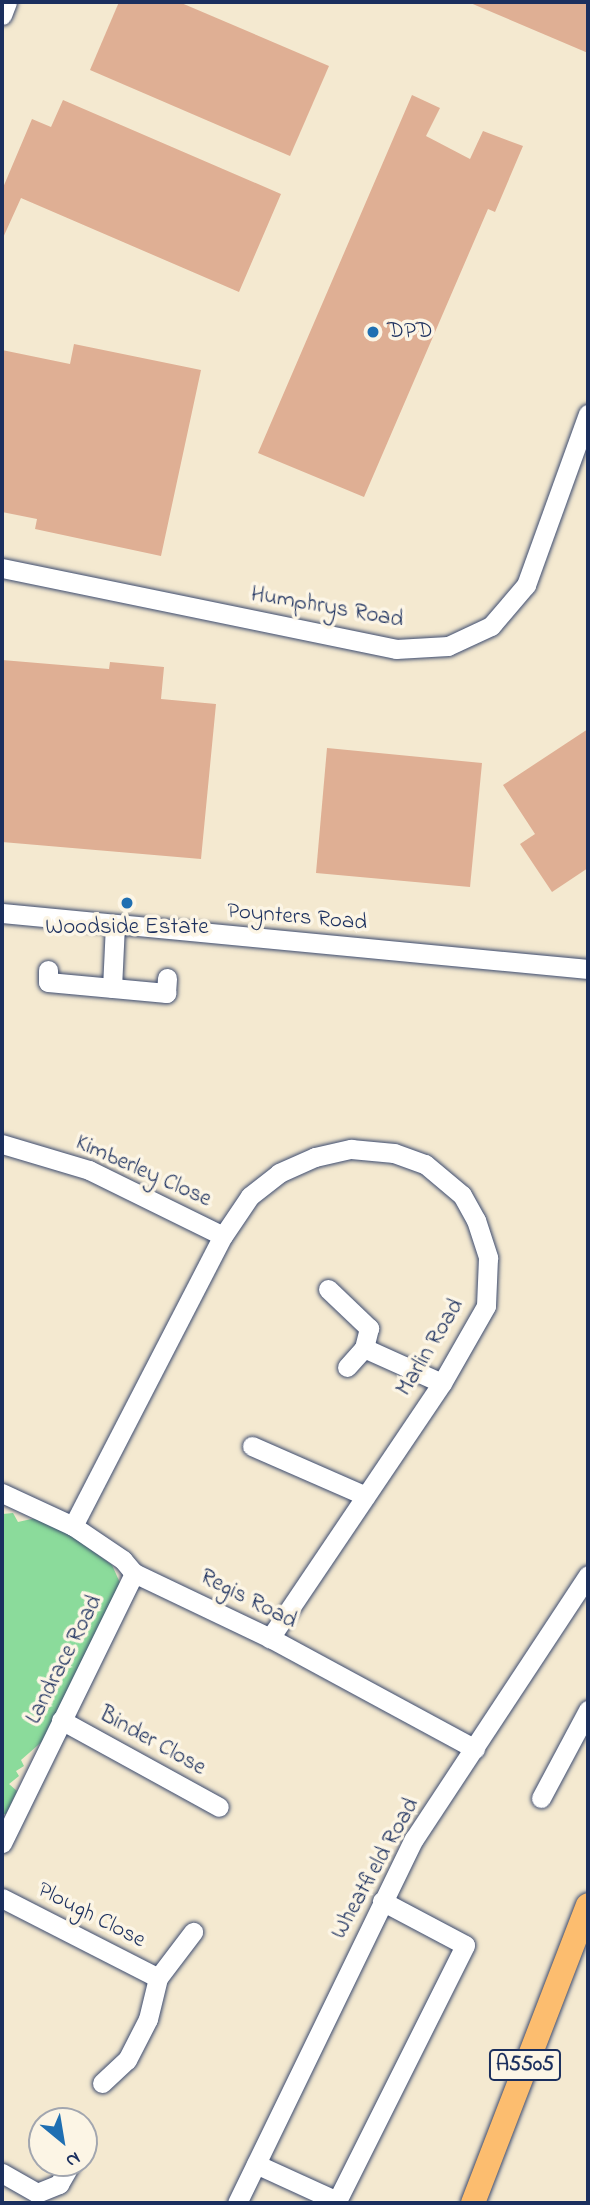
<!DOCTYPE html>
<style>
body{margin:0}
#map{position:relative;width:590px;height:2205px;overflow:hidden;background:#f4e9d0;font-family:"Indie Flower",sans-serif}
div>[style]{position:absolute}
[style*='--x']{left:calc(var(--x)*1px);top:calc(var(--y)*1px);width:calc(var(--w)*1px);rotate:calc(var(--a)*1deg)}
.green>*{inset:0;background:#8bdb9b}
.building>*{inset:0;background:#dfaf94}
.roads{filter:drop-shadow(0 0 2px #3c4b6f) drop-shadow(0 0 2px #3c4b6f)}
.minor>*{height:19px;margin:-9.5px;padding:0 9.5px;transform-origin:9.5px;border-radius:9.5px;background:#fff}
.major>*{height:24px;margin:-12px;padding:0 12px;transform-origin:12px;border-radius:12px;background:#fcbd6f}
.dots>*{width:19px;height:19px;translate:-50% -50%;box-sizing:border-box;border:4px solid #fcf5e5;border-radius:50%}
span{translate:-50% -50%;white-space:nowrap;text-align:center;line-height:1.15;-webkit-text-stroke:7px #fcf5e5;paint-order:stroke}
.shield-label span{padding:2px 5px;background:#fcf5e5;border:2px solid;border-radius:5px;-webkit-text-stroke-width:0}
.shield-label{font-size:21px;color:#1b2f5e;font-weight:700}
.poi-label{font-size:23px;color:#1b2f5e}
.left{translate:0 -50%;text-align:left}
.street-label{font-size:23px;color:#1b2f5e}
.frame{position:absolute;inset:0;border:4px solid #1b2f5e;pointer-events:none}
.north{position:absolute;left:28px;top:2107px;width:70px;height:70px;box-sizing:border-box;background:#fcf5e5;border:2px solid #a2a6af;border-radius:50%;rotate:150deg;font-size:19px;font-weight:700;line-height:28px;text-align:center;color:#1b2f5e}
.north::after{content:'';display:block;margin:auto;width:24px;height:32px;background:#1f6fb2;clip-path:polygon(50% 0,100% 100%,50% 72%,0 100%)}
</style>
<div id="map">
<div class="green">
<div style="clip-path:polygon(2px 1507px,3px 1514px,13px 1513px,18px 1522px,36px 1518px,58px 1526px,112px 1565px,121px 1585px,45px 1739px,21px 1760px,24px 1766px,16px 1771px,19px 1776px,9px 1784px,17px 1791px,6px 1814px,2px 1814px)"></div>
</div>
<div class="building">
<div style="clip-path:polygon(119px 2px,179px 2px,329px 66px,290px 156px,90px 70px)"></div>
<div style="clip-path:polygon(468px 2px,588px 2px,588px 53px)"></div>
<div style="clip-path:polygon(412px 95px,440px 108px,426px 136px,470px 159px,483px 131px,523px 146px,495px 212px,488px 209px,364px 497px,258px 453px)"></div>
<div style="clip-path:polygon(63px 100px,281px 194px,239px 292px,21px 198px,2px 240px,2px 190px,32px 119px,51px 127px)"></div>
<div style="clip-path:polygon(74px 344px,201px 370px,161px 556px,35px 529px,37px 519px,2px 512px,2px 350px,70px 364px)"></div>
<div style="clip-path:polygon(2px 660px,109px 669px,110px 662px,164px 667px,161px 699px,216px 704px,201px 859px,2px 842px)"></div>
<div style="clip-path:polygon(588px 729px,588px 868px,552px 892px,520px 844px,535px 834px,503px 785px)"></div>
<div style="clip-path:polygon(327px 748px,482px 763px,470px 887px,316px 873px)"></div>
</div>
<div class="roads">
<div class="minor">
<div style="--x:2;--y:15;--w:14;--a:-69"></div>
<div style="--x:2;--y:568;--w:402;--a:11.6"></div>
<div style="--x:396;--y:649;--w:52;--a:-3.3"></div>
<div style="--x:448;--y:646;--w:47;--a:-24.9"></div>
<div style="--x:491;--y:626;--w:54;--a:-49.5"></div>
<div style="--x:526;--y:585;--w:182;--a:-70.1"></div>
<div style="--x:2;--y:913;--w:589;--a:5.46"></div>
<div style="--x:48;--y:970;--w:12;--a:90"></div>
<div style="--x:48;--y:982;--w:119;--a:5.3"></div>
<div style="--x:166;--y:993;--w:15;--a:-86"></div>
<div style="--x:112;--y:988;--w:63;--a:-87.3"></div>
<div style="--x:2;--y:1144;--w:91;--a:16.6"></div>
<div style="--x:89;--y:1170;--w:149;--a:26.2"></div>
<div style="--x:328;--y:1289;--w:57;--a:43.6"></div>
<div style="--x:369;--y:1328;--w:21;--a:104"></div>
<div style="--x:364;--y:1348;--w:85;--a:24.2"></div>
<div style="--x:347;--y:1367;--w:25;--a:-48"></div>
<div style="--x:252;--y:1446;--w:124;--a:23.7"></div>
<div style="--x:2;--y:1493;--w:78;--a:24.9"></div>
<div style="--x:73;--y:1526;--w:60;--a:34.2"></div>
<div style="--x:123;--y:1560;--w:17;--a:50"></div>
<div style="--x:134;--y:1573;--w:151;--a:25.5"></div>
<div style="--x:270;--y:1638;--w:233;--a:28.4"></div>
<div style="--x:73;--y:1526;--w:326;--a:-62.7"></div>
<div style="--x:223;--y:1236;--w:48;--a:-56"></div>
<div style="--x:250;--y:1196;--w:37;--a:-38"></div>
<div style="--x:279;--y:1173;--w:39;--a:-24"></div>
<div style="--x:315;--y:1157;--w:37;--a:-13"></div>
<div style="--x:351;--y:1149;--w:43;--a:5.3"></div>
<div style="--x:394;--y:1153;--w:33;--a:20"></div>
<div style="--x:425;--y:1164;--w:48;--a:40"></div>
<div style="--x:462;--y:1195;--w:29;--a:61"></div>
<div style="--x:476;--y:1220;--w:40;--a:72"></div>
<div style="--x:488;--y:1258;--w:48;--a:92.4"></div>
<div style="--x:486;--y:1306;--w:89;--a:119.7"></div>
<div style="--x:442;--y:1383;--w:308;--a:124"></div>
<div style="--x:61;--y:1720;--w:180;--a:28.8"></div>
<div style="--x:541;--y:1798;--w:100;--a:-61.9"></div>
<div style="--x:2;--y:1843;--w:301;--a:-63.9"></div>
<div style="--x:2;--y:1898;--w:175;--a:27.1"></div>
<div style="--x:102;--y:2083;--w:34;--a:-43"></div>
<div style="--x:127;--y:2060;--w:46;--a:-62.9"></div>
<div style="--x:148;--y:2019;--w:42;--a:-76.3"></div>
<div style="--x:158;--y:1978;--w:58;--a:-52.7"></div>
<div style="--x:256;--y:2164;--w:89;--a:24.6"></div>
<div style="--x:337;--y:2201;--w:286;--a:-63.4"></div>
<div style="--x:465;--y:1945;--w:94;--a:-152.1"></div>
<div style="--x:2;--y:2173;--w:40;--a:29.7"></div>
<div style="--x:37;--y:2193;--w:24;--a:-22"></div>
<div style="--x:59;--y:2184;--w:24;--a:-60"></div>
<div style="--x:237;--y:2203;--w:405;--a:-64.1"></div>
<div style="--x:414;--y:1839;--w:316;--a:-56.6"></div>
</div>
<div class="major">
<div style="--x:473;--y:2203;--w:319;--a:-68.9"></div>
</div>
</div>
<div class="dots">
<div style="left:373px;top:332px;background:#1f6fb2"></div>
<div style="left:127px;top:903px;background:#1f6fb2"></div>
</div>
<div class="shield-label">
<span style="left:525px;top:2065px">A5505</span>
</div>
<div class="poi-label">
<span class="left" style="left:387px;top:332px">DPD</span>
<span style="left:127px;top:928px">Woodside Estate</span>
</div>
<div class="street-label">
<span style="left:327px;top:608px;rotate:10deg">Humphrys Road</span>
<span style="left:297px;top:918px;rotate:5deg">Poynters Road</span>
<span style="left:143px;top:1172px;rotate:24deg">Kimberley Close</span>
<span style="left:431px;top:1348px;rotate:-59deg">Marlin Road</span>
<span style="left:248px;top:1600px;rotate:27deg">Regis Road</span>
<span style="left:65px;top:1660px;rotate:-63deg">Landrace Road</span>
<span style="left:152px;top:1742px;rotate:29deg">Binder Close</span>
<span style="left:376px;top:1869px;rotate:-61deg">Wheatfield Road</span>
<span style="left:91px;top:1916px;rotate:27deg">Plough Close</span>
</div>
<div class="frame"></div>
<div class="north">N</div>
</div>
